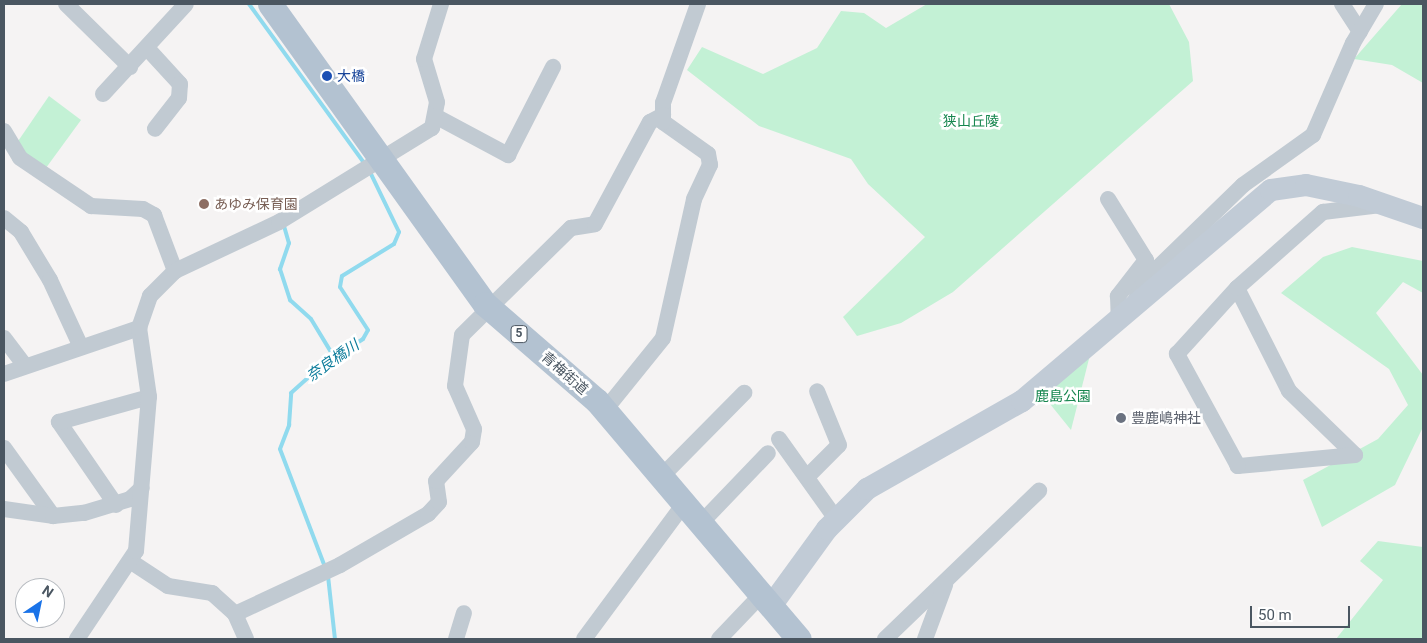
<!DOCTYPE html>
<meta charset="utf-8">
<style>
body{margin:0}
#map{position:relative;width:1427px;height:643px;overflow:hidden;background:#f5f3f3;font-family:Roboto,"Noto Sans JP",sans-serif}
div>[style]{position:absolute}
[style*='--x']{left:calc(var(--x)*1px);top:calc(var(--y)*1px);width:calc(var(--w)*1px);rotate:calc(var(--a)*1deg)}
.green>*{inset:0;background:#c3f1d5}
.stream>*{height:4px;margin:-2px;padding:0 2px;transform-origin:2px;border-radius:2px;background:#90daee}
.street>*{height:16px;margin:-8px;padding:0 8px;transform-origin:8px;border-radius:8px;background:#c1cad2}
.secondary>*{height:22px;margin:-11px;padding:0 11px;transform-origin:11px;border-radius:11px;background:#c1cbd6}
.primary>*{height:25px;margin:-12.5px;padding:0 12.5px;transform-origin:12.5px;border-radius:12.5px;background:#b3c2d1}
.dots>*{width:14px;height:14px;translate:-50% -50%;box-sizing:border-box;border:2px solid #fff;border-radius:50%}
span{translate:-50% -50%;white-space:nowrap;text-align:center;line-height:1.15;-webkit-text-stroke:5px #fff;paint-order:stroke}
.shield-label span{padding:1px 4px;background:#fff;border:1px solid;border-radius:4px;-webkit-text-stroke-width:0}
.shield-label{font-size:12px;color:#4a5661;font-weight:700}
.transit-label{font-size:14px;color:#164399}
.left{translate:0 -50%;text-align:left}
.park-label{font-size:14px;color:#17864f}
.education-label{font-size:14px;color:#785e54}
.street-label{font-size:14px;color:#4a5661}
.worship-label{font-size:14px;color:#5b616d}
.water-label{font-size:15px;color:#0c7c9b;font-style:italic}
.frame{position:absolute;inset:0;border:5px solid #4a5661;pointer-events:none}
.north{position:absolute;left:15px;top:578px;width:50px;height:50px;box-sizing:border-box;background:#fff;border:1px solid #b7bbc0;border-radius:50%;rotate:34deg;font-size:14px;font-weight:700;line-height:20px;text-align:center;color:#4a5661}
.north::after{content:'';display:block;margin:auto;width:18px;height:22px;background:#1a73e8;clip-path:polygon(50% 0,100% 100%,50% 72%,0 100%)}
.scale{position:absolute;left:1250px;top:606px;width:100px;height:22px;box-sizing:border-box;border:2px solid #4a5661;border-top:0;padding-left:6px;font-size:15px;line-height:18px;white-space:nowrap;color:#4a5661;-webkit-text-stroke:4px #fff;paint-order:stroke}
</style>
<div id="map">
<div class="green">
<div style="clip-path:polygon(927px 4px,1169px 4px,1189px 42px,1193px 81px,953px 292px,901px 323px,857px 336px,843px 317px,925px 237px,868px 184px,851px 159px,759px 126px,687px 70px,702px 47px,763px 74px,817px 48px,841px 11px,864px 13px,886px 28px)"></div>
<div style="clip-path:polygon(1402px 4px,1423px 4px,1423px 83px,1392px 65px,1354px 59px)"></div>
<div style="clip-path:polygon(49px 96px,81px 120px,43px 172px,14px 147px)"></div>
<div style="clip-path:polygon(1352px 247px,1423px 261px,1423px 293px,1403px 282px,1376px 313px,1423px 375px,1423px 427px,1395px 485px,1322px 527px,1303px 480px,1378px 439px,1408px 405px,1389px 369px,1281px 293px,1323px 257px)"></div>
<div style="clip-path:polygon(1091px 351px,1071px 430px,1042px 394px)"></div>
<div style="clip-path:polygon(1378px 541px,1423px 547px,1423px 639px,1336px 639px,1383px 580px,1360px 561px)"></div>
</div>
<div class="stream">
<div style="--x:249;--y:4;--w:198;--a:54.1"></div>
<div style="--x:284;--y:226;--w:18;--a:74"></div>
<div style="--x:289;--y:243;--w:28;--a:109"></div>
<div style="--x:280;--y:269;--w:33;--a:72"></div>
<div style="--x:290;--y:300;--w:28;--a:42"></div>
<div style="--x:311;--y:319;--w:44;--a:58.8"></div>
<div style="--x:325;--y:567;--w:126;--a:-110.9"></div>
<div style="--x:280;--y:449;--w:26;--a:-69"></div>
<div style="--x:289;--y:425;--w:32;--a:-86"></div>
<div style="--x:291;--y:393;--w:40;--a:-42"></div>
<div style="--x:321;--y:366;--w:50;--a:-32.7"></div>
<div style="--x:363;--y:339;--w:10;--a:-61"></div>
<div style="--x:368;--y:330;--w:51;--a:-123.1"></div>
<div style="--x:340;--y:287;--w:11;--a:-80"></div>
<div style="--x:342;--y:276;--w:61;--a:-31.6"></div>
<div style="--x:394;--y:244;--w:13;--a:-67"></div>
<div style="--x:399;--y:232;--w:67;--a:-115.8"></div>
<div style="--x:328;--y:576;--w:63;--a:83.7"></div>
</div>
<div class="street">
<div style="--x:66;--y:4;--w:90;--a:44.5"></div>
<div style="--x:1342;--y:4;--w:33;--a:57"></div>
<div style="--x:147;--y:48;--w:49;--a:47.5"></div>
<div style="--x:180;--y:84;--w:14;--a:94"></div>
<div style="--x:179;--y:98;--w:39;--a:128"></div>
<div style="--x:103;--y:94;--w:122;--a:-47.3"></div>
<div style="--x:437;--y:117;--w:81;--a:28.2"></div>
<div style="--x:508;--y:155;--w:99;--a:-62.9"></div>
<div style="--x:4;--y:131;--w:31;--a:59"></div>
<div style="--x:20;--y:158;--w:86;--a:34.1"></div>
<div style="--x:91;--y:206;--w:52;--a:3.3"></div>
<div style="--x:143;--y:209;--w:13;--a:29"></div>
<div style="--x:154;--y:215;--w:60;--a:69.4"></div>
<div style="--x:1108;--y:199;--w:72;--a:58.1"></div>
<div style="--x:1146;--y:260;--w:46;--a:127.9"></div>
<div style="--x:1118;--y:296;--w:24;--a:88"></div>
<div style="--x:4;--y:218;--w:22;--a:39"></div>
<div style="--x:21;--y:232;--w:56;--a:58.9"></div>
<div style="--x:50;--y:280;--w:74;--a:65.2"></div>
<div style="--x:1237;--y:288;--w:115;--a:63.2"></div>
<div style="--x:1289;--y:391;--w:92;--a:44.1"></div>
<div style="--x:1355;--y:455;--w:118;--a:174.6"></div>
<div style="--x:1238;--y:466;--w:128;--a:-118.6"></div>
<div style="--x:1177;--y:354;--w:89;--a:-47.7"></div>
<div style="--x:1237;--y:288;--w:115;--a:-41.5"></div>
<div style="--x:1323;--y:212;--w:58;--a:-6.9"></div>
<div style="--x:1133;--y:306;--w:26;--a:-67"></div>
<div style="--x:1143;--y:282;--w:139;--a:-44.1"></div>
<div style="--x:1243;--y:185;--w:86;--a:-35.5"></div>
<div style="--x:1313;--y:135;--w:100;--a:-66.5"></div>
<div style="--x:1353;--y:43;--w:45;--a:-59.5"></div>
<div style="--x:4;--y:338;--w:34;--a:53"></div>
<div style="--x:4;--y:374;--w:143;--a:-18.8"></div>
<div style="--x:605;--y:410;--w:92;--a:-51.1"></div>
<div style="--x:663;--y:338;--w:142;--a:-77.4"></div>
<div style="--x:694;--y:199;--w:38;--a:-65"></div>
<div style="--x:710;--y:165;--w:11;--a:-100"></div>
<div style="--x:708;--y:154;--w:55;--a:-144.6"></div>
<div style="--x:663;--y:122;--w:19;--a:-90"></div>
<div style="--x:663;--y:103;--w:105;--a:-70.5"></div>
<div style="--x:779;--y:439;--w:98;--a:54.5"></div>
<div style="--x:4;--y:448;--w:84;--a:54.2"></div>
<div style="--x:807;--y:477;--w:45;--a:-45"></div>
<div style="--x:839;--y:445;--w:58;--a:-112.2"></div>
<div style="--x:660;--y:478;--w:120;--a:-45.3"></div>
<div style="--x:116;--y:505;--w:101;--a:-124.5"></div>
<div style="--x:59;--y:422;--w:93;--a:-15.5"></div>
<div style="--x:149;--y:397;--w:70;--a:-98.2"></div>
<div style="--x:139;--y:328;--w:34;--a:-71"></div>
<div style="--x:150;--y:296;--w:35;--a:-45"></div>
<div style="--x:175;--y:271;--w:115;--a:-25.2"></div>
<div style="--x:279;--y:222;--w:180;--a:-31.6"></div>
<div style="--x:432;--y:128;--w:26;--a:-79"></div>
<div style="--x:437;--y:102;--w:45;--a:-106.8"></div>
<div style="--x:424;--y:59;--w:58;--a:-72.8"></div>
<div style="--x:4;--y:509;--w:49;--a:8.1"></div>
<div style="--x:53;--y:516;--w:31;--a:-6"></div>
<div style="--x:84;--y:513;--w:48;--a:-16.9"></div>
<div style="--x:130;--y:499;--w:16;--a:-43"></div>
<div style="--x:700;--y:524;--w:98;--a:-46.2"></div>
<div style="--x:130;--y:561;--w:45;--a:33.3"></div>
<div style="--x:168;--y:586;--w:45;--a:9"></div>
<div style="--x:212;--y:593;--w:31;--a:42"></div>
<div style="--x:235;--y:614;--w:27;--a:66"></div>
<div style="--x:235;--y:614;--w:116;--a:-25"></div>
<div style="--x:340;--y:565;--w:102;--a:-30.1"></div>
<div style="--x:428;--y:514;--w:16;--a:-47"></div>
<div style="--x:439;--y:502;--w:21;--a:-98"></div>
<div style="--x:436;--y:481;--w:53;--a:-47.3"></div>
<div style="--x:472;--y:442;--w:13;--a:-81"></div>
<div style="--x:474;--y:429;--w:47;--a:-113.8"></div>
<div style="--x:455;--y:386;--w:51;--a:-82.2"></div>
<div style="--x:462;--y:335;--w:153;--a:-44.5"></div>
<div style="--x:571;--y:228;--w:24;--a:-9"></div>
<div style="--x:595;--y:224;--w:116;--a:-61.7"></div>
<div style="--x:650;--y:122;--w:15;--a:-28"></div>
<div style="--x:77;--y:639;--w:106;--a:-56.2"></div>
<div style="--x:136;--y:551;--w:155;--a:-85.2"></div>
<div style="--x:456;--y:639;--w:27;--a:-73"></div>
<div style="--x:584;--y:639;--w:167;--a:-53.5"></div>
<div style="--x:719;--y:639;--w:61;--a:-46.3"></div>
<div style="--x:885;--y:639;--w:214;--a:-43.9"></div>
<div style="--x:925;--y:639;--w:58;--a:-69.7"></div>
</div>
<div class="secondary">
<div style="--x:771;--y:606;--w:95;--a:-54"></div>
<div style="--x:827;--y:529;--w:57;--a:-45"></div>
<div style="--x:867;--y:489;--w:178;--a:-29.6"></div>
<div style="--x:1022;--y:401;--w:326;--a:-40.3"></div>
<div style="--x:1271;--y:190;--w:35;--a:-8"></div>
<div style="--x:1306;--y:185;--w:54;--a:11.7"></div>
<div style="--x:1359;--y:196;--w:68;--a:19"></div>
</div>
<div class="primary">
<div style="--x:270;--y:4;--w:369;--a:54.4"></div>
<div style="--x:485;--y:304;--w:148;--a:40.9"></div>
<div style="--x:597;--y:401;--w:312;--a:49.7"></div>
</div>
<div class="dots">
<div style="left:327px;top:76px;background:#1a4fb4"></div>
<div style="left:204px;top:204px;background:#8d6e63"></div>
<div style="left:1121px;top:418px;background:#6b7280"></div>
</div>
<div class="shield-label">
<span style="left:519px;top:334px">5</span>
</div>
<div class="transit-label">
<span class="left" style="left:337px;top:76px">大橋</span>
</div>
<div class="park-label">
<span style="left:971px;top:121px">狭山丘陵</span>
<span style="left:1063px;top:396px">鹿島公園</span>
</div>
<div class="education-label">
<span class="left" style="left:214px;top:204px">あゆみ保育園</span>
</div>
<div class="street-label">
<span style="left:565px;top:373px;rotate:41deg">青梅街道</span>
</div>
<div class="worship-label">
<span class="left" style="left:1131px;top:418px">豊鹿嶋神社</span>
</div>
<div class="water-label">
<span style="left:333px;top:361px;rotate:-35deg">奈良橋川</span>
</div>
<div class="frame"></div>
<div class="north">N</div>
<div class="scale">50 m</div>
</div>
